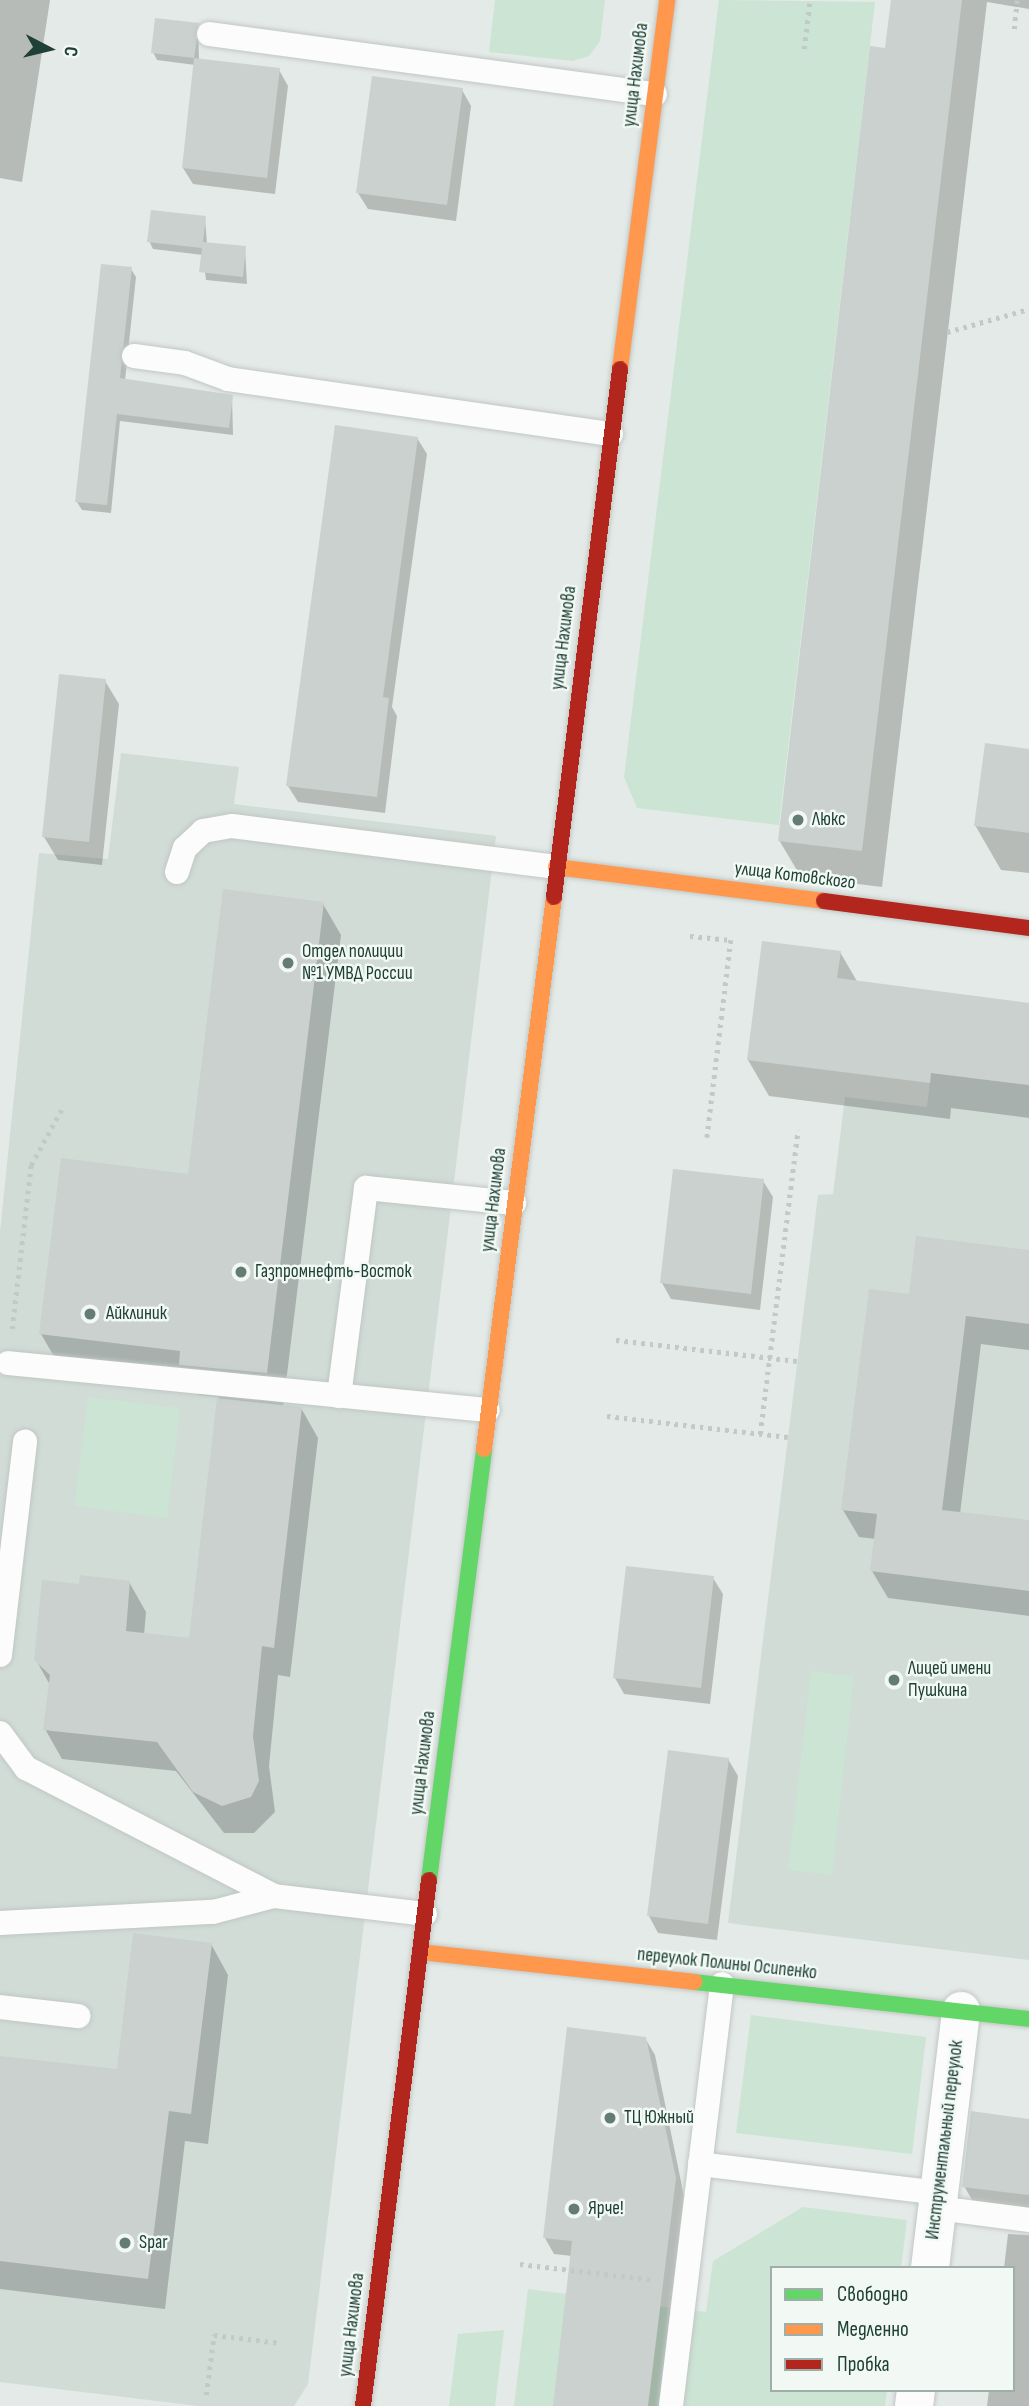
<!DOCTYPE html>
<meta charset="utf-8">
<style>
body{margin:0}
#map{position:relative;width:1029px;height:2406px;overflow:hidden;background:#e4eae7;font-family:"Sofia Sans Condensed",sans-serif}
div>[style]{position:absolute}
[style*='--x']{left:calc(var(--x)*1px);top:calc(var(--y)*1px);width:calc(var(--w)*1px);rotate:calc(var(--a)*1deg)}
.built>*{inset:0;background:#d1dcd7}
.green>*{inset:0;background:#cbe4d3}
.shadow>*{inset:0;background:#0003}
.building>*{inset:0;background:#cad1ce}
.path>*{height:4.5px;margin-top:-2.25px;transform-origin:0;background:repeating-linear-gradient(90deg,#c0cac6 0 3.5px,transparent 0 8.5px)}
.roads{filter:drop-shadow(0 0 2px #c1c7c4) drop-shadow(0 0 2px #c1c7c4)}
.lane>*{height:24px;margin:-12px;padding:0 12px;transform-origin:12px;border-radius:12px;background:#fbfcfb}
.street>*{height:38px;margin:-19px;padding:0 19px;transform-origin:19px;border-radius:19px;background:#fbfcfb}
.fast>*{height:16px;margin:-8px;padding:0 8px;transform-origin:8px;border-radius:8px;background:#63d668}
.slow>*{height:16px;margin:-8px;padding:0 8px;transform-origin:8px;border-radius:8px;background:#ff974d}
.jam>*{height:16px;margin:-8px;padding:0 8px;transform-origin:8px;border-radius:8px;background:#b3261e}
.dots>*{width:19px;height:19px;translate:-50% -50%;box-sizing:border-box;border:4px solid #f2f9f5;border-radius:50%}
span{translate:-50% -50%;white-space:nowrap;text-align:center;line-height:1.15;-webkit-text-stroke:5px #f2f9f5;paint-order:stroke}
.street-label{font-size:19px;color:#1f4036}
.poi-label{font-size:19px;color:#1f4036}
.left{translate:0 -50%;text-align:left}
.legend{position:absolute;left:770px;top:2266px;width:245px;height:126px;box-sizing:border-box;background:#f2f9f5;border:2px solid #9eafa9;margin:0;padding:9px 12px;list-style:none;font-size:21px;color:#1f4036}
.legend li{display:flex;align-items:center;gap:14px;height:35px}
.legend b{width:35px;border:2px solid #9eafa9}
.north{position:absolute;left:14px;top:14px;width:70px;height:70px;-webkit-text-stroke:5px #f2f9f5;paint-order:stroke;rotate:97deg;font-size:19px;font-weight:700;line-height:28px;text-align:center;color:#1f4036}
.north::after{content:'';display:block;margin:auto;width:24px;height:32px;background:#1f4036;clip-path:polygon(50% 0,100% 100%,50% 72%,0 100%)}
</style>
<div id="map">
<div class="built">
<div style="clip-path:polygon(121px 753px,239px 767px,234px 804px,496px 836px,308px 2384px,294px 2406px,198px 2406px,0 2382px,0 1232px,39px 853px,108px 859px)"></div>
<div style="clip-path:polygon(931px 1073px,1029px 1085px,1029px 1960px,728px 1923px,818px 1195px,833px 1194px,845px 1097px,927px 1107px)"></div>
</div>
<div class="green">
<div style="clip-path:polygon(495px 0,605px 0,600px 41px,589px 56px,573px 61px,489px 52px)"></div>
<div style="clip-path:polygon(719px 0,875px 2px,779px 825px,637px 808px,624px 777px)"></div>
<div style="clip-path:polygon(88px 1397px,180px 1408px,167px 1518px,74px 1506px)"></div>
<div style="clip-path:polygon(811px 1671px,854px 1676px,832px 1875px,788px 1870px)"></div>
<div style="clip-path:polygon(751px 2015px,926px 2037px,912px 2154px,736px 2133px)"></div>
<div style="clip-path:polygon(803px 2207px,907px 2220px,901px 2268px,772px 2268px,772px 2390px,887px 2390px,885px 2406px,514px 2406px,528px 2289px,706px 2312px,713px 2261px)"></div>
<div style="clip-path:polygon(504px 2330px,495px 2406px,449px 2406px,458px 2334px)"></div>
</div>
<div class="shadow">
<div style="clip-path:polygon(0 0,50px 0,22px 182px,0 178px)"></div>
<div style="clip-path:polygon(892px 0,1029px 0,1029px 9px,987px 2px,882px 887px,801px 877px,779px 840px)"></div>
<div style="clip-path:polygon(198px 25px,199px 60px,279px 70px,288px 86px,275px 194px,193px 184px,183px 168px,195px 65px,157px 60px,153px 52px)"></div>
<div style="clip-path:polygon(462px 90px,471px 106px,456px 221px,368px 209px,358px 193px)"></div>
<div style="clip-path:polygon(205px 218px,207px 244px,245px 248px,247px 284px,206px 280px,203px 255px,153px 249px,149px 241px)"></div>
<div style="clip-path:polygon(131px 269px,136px 277px,125px 380px,232px 396px,233px 435px,120px 421px,111px 513px,82px 510px,77px 502px)"></div>
<div style="clip-path:polygon(417px 438px,427px 454px,392px 707px,397px 716px,385px 813px,298px 802px,288px 786px)"></div>
<div style="clip-path:polygon(105px 681px,119px 704px,102px 865px,58px 860px,44px 837px)"></div>
<div style="clip-path:polygon(1029px 750px,1029px 873px,1001px 870px,975px 825px)"></div>
<div style="clip-path:polygon(323px 904px,341px 935px,283px 1407px,301px 1408px,318px 1438px,290px 1677px,278px 1675px,269px 1766px,275px 1812px,254px 1833px,224px 1833px,176px 1771px,62px 1759px,45px 1729px,50px 1685px,36px 1660px,81px 1586px,129px 1582px,146px 1612px,144px 1635px,191px 1640px,219px 1397px,198px 1395px,190px 1381px,59px 1365px,41px 1334px,189px 1176px)"></div>
<div style="clip-path:polygon(840px 952px,858px 983px,1029px 1004px,1029px 1118px,951px 1108px,950px 1119px,769px 1096px,748px 1060px)"></div>
<div style="clip-path:polygon(763px 1181px,773px 1197px,760px 1310px,671px 1299px,662px 1283px)"></div>
<div style="clip-path:polygon(1029px 1252px,1029px 1350px,981px 1344px,960px 1514px,1029px 1522px,1029px 1616px,888px 1598px,872px 1571px,876px 1539px,859px 1537px,843px 1510px,910px 1296px)"></div>
<div style="clip-path:polygon(713px 1578px,723px 1594px,710px 1704px,624px 1694px,615px 1678px)"></div>
<div style="clip-path:polygon(728px 1759px,738px 1776px,717px 1940px,658px 1933px,649px 1916px)"></div>
<div style="clip-path:polygon(211px 1944px,228px 1975px,208px 2144px,185px 2141px,165px 2309px,0 2289px,0 2057px,118px 2071px)"></div>
<div style="clip-path:polygon(645px 2038px,655px 2055px,684px 2196px,659px 2406px,554px 2406px,572px 2256px,554px 2254px,545px 2238px)"></div>
<div style="clip-path:polygon(1029px 2120px,1029px 2227px,978px 2210px,964px 2186px)"></div>
<div style="clip-path:polygon(1008px 2234px,1029px 2235px,1029px 2406px,987px 2406px,989px 2390px,1013px 2390px,1013px 2268px,1004px 2268px)"></div>
</div>
<div class="building">
<div style="clip-path:polygon(891px 0,962px 0,862px 851px,778px 841px,870px 46px,885px 48px)"></div>
<div style="clip-path:polygon(155px 18px,199px 23px,194px 58px,151px 53px)"></div>
<div style="clip-path:polygon(194px 58px,280px 68px,267px 178px,182px 168px)"></div>
<div style="clip-path:polygon(372px 76px,463px 88px,447px 205px,356px 193px)"></div>
<div style="clip-path:polygon(151px 210px,206px 216px,203px 242px,246px 246px,243px 277px,199px 272px,202px 248px,147px 242px)"></div>
<div style="clip-path:polygon(101px 264px,132px 267px,120px 378px,233px 395px,229px 428px,117px 414px,107px 505px,75px 502px)"></div>
<div style="clip-path:polygon(335px 425px,418px 437px,383px 697px,389px 698px,377px 797px,286px 786px)"></div>
<div style="clip-path:polygon(59px 674px,106px 679px,89px 842px,42px 837px)"></div>
<div style="clip-path:polygon(985px 743px,1029px 749px,1029px 833px,974px 826px)"></div>
<div style="clip-path:polygon(223px 889px,324px 902px,267px 1373px,179px 1365px,180px 1351px,39px 1334px,61px 1158px,188px 1174px)"></div>
<div style="clip-path:polygon(762px 941px,841px 951px,837px 978px,1029px 1003px,1029px 1085px,931px 1073px,930px 1083px,747px 1060px)"></div>
<div style="clip-path:polygon(673px 1169px,764px 1179px,751px 1294px,660px 1283px)"></div>
<div style="clip-path:polygon(916px 1236px,1029px 1250px,1029px 1324px,966px 1316px,942px 1510px,1029px 1520px,1029px 1591px,870px 1571px,877px 1514px,841px 1510px,869px 1289px,909px 1294px)"></div>
<div style="clip-path:polygon(217px 1398px,302px 1407px,274px 1648px,262px 1646px,253px 1736px,259px 1781px,251px 1797px,222px 1806px,193px 1792px,157px 1742px,43px 1730px,50px 1675px,34px 1660px,42px 1580px,79px 1584px,80px 1575px,130px 1581px,126px 1631px,189px 1638px)"></div>
<div style="clip-path:polygon(626px 1566px,714px 1576px,701px 1688px,613px 1678px)"></div>
<div style="clip-path:polygon(668px 1750px,729px 1758px,708px 1924px,647px 1916px)"></div>
<div style="clip-path:polygon(133px 1933px,212px 1943px,191px 2114px,169px 2111px,148px 2279px,0 2261px,0 2056px,117px 2069px)"></div>
<div style="clip-path:polygon(567px 2027px,646px 2037px,676px 2178px,648px 2406px,553px 2406px,572px 2241px,543px 2238px)"></div>
<div style="clip-path:polygon(971px 2111px,1029px 2119px,1029px 2195px,962px 2187px)"></div>
</div>
<div class="path">
<div style="--x:1014;--y:29;--w:29;--a:-84"></div>
<div style="--x:804;--y:49;--w:49;--a:-83"></div>
<div style="--x:947;--y:332;--w:85;--a:-15.7"></div>
<div style="--x:690;--y:936;--w:41;--a:5.6"></div>
<div style="--x:731;--y:940;--w:199;--a:96.9"></div>
<div style="--x:12;--y:1329;--w:165;--a:-83.4"></div>
<div style="--x:31;--y:1165;--w:68;--a:-61.2"></div>
<div style="--x:616;--y:1340;--w:182;--a:6.6"></div>
<div style="--x:607;--y:1416;--w:182;--a:6.6"></div>
<div style="--x:760;--y:1434;--w:306;--a:-82.9"></div>
<div style="--x:520;--y:2264;--w:136;--a:6.8"></div>
<div style="--x:206;--y:2395;--w:61;--a:-82.4"></div>
<div style="--x:214;--y:2335;--w:66;--a:6.9"></div>
</div>
<div class="roads">
<div class="lane">
<div style="--x:209;--y:34;--w:450;--a:7.7"></div>
<div style="--x:134;--y:356;--w:51;--a:7.8"></div>
<div style="--x:185;--y:363;--w:46;--a:20.4"></div>
<div style="--x:228;--y:379;--w:387;--a:8.2"></div>
<div style="--x:177;--y:872;--w:25;--a:-72"></div>
<div style="--x:185;--y:848;--w:25;--a:-43"></div>
<div style="--x:203;--y:831;--w:29;--a:-10"></div>
<div style="--x:232;--y:826;--w:327;--a:7.2"></div>
<div style="--x:8;--y:1363;--w:482;--a:5.6"></div>
<div style="--x:339;--y:1396;--w:210;--a:-82.6"></div>
<div style="--x:366;--y:1188;--w:149;--a:5.8"></div>
<div style="--x:0;--y:1655;--w:215;--a:-83.3"></div>
<div style="--x:0;--y:1733;--w:44;--a:53.4"></div>
<div style="--x:26;--y:1768;--w:279;--a:27.3"></div>
<div style="--x:0;--y:1923;--w:213;--a:-3"></div>
<div style="--x:213;--y:1912;--w:63;--a:-14.7"></div>
<div style="--x:274;--y:1896;--w:152;--a:6.8"></div>
<div style="--x:0;--y:2007;--w:79;--a:6.6"></div>
<div style="--x:700;--y:2164;--w:241;--a:6.9"></div>
<div style="--x:937;--y:2208;--w:93;--a:7.4"></div>
<div style="--x:671;--y:2406;--w:425;--a:-83.1"></div>
</div>
<div class="street">
<div style="--x:930;--y:2268;--w:259;--a:-83.1"></div>
<div style="--x:914;--y:2406;--w:16;--a:-83"></div>
</div>
<div class="fast">
<div style="--x:429;--y:1880;--w:434;--a:-82.7"></div>
<div style="--x:694;--y:1982;--w:337;--a:6.3"></div>
</div>
<div class="slow">
<div style="--x:620;--y:369;--w:372;--a:-82.7"></div>
<div style="--x:556;--y:867;--w:270;--a:7.2"></div>
<div style="--x:484;--y:1449;--w:556;--a:-82.77"></div>
<div style="--x:420;--y:1952;--w:276;--a:6.2"></div>
</div>
<div class="jam">
<div style="--x:554;--y:897;--w:532;--a:-82.87"></div>
<div style="--x:824;--y:901;--w:207;--a:7.5"></div>
<div style="--x:363;--y:2406;--w:530;--a:-82.85"></div>
</div>
</div>
<div class="dots">
<div style="left:798px;top:820px;background:#647c74"></div>
<div style="left:288px;top:963px;background:#647c74"></div>
<div style="left:241px;top:1272px;background:#647c74"></div>
<div style="left:90px;top:1314px;background:#647c74"></div>
<div style="left:894px;top:1680px;background:#647c74"></div>
<div style="left:610px;top:2118px;background:#647c74"></div>
<div style="left:574px;top:2209px;background:#647c74"></div>
<div style="left:125px;top:2243px;background:#647c74"></div>
</div>
<div class="street-label">
<span style="left:636px;top:75px;rotate:-83deg">улица Нахимова</span>
<span style="left:564px;top:638px;rotate:-83deg">улица Нахимова</span>
<span style="left:795px;top:876px;rotate:7deg">улица Котовского</span>
<span style="left:494px;top:1200px;rotate:-83deg">улица Нахимова</span>
<span style="left:423px;top:1763px;rotate:-83deg">улица Нахимова</span>
<span style="left:727px;top:1964px;rotate:6deg">переулок Полины Осипенко</span>
<span style="left:945px;top:2140px;rotate:-83deg">Инструментальный переулок</span>
<span style="left:352px;top:2325px;rotate:-83deg">улица Нахимова</span>
</div>
<div class="poi-label">
<span class="left" style="left:812px;top:820px">Люкс</span>
<span class="left" style="left:302px;top:963px">Отдел полиции<br>№1 УМВД России</span>
<span class="left" style="left:255px;top:1272px">Газпромнефть-Восток</span>
<span class="left" style="left:106px;top:1314px">Айклиник</span>
<span class="left" style="left:908px;top:1680px">Лицей имени<br>Пушкина</span>
<span class="left" style="left:624px;top:2118px">ТЦ Южный</span>
<span class="left" style="left:588px;top:2209px">Ярче!</span>
<span class="left" style="left:139px;top:2243px">Spar</span>
</div>
<ul class="legend">
<li><b style="height:9px;background:#63d668"></b>Свободно</li>
<li><b style="height:9px;background:#ff974d"></b>Медленно</li>
<li><b style="height:9px;background:#b3261e"></b>Пробка</li>
</ul>
<div class="north">С</div>
</div>
